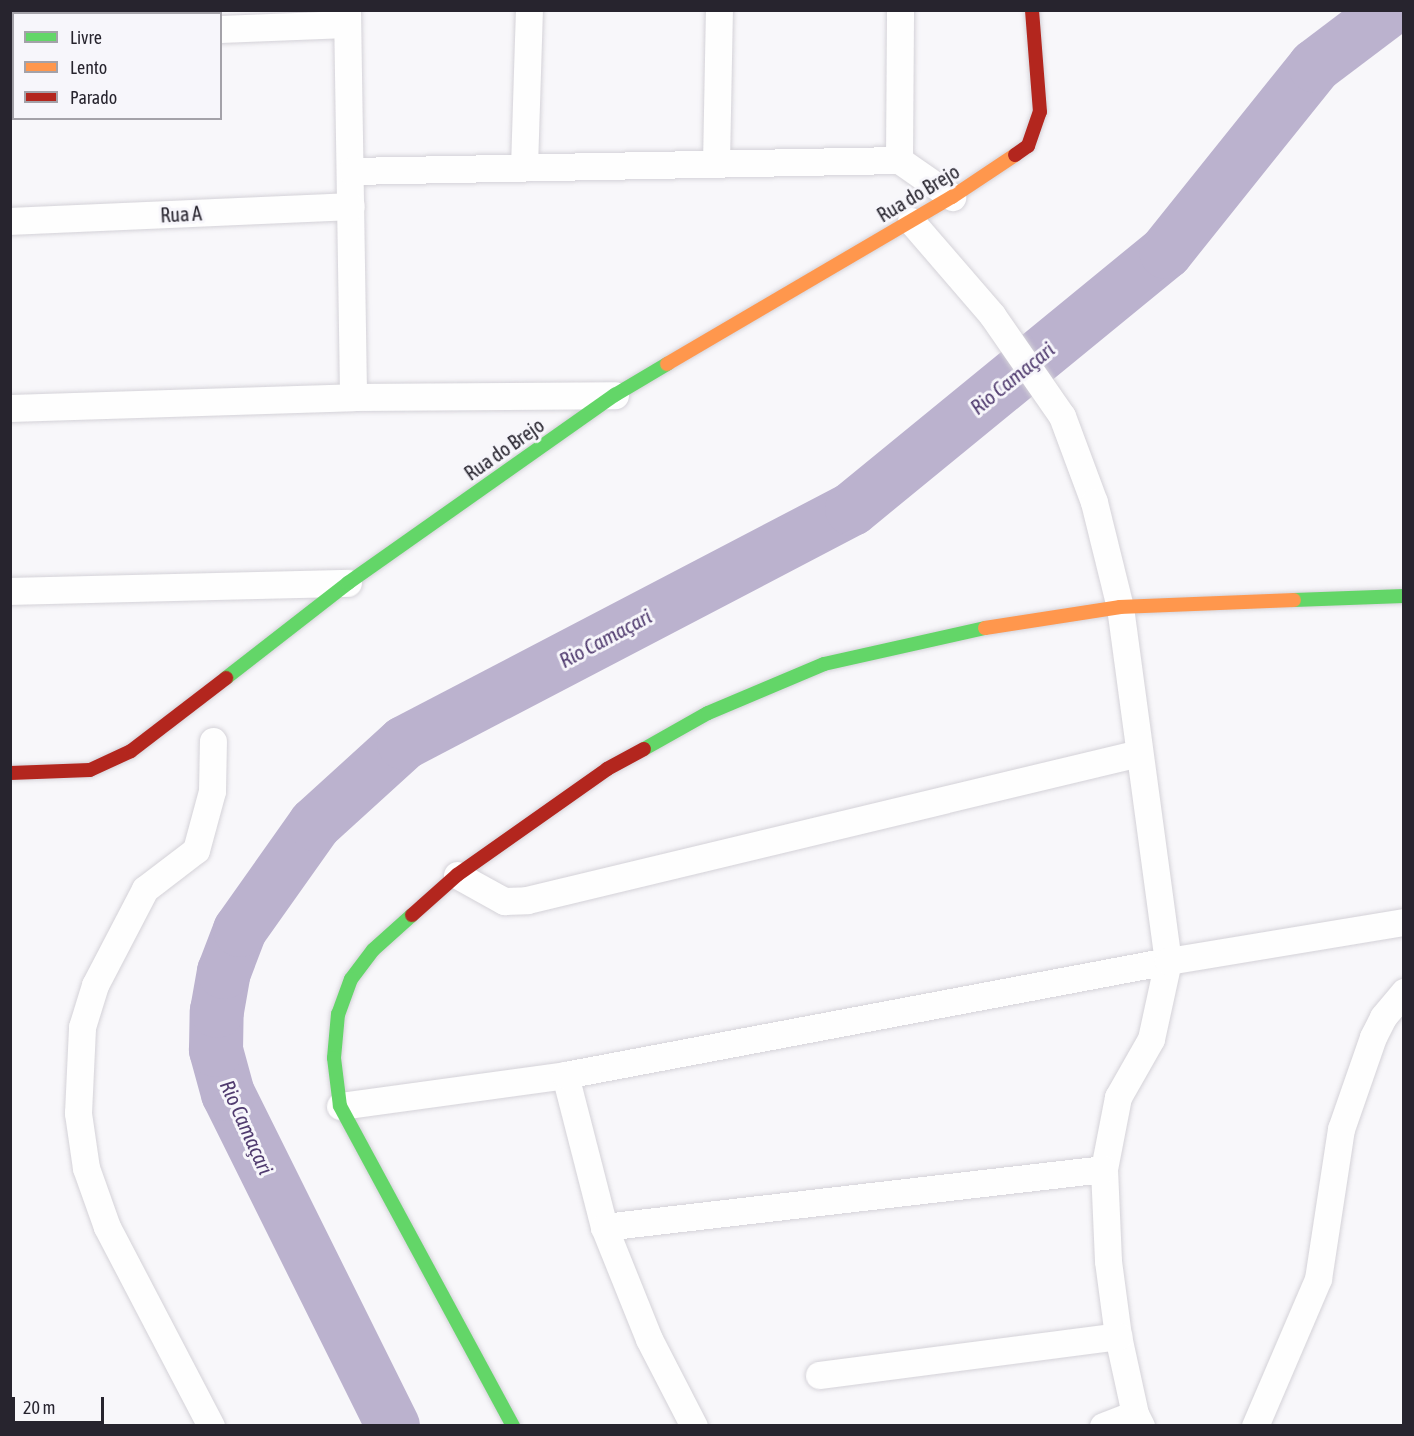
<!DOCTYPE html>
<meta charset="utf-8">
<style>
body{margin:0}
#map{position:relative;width:1414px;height:1436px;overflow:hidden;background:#f8f7fa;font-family:"Asap Condensed",sans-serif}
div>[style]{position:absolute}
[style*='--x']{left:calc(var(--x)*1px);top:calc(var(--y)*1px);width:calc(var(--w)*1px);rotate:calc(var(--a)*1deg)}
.river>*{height:54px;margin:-27px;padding:0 27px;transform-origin:27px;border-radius:27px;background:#bbb2ce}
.roads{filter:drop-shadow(0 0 2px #d4d2d8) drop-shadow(0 0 2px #d4d2d8)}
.street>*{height:27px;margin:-13.5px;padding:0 13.5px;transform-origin:13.5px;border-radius:13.5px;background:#fefefe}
.fast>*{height:14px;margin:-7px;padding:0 7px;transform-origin:7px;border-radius:7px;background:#63d668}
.slow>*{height:14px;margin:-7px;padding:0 7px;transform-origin:7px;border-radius:7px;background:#ff974d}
.jam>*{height:14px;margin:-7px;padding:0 7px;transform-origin:7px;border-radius:7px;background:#b3261e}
span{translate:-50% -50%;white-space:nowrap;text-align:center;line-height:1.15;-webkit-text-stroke:6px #f7f6fb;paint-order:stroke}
.street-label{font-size:20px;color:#27242e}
.water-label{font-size:21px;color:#503b6f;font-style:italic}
.frame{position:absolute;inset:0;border:12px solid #27242e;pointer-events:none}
.legend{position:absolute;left:12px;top:12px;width:210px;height:108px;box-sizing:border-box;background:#f7f6fb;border:2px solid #a4a2a9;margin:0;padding:8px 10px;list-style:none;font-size:18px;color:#27242e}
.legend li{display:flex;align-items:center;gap:12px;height:30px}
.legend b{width:30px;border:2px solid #a4a2a9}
.scale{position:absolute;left:12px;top:1397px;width:92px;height:27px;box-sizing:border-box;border:3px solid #27242e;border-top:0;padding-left:8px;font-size:18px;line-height:21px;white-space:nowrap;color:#27242e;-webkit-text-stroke:4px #f7f6fb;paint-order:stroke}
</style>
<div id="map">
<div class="river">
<div style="--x:393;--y:1426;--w:371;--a:-116.4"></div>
<div style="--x:228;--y:1094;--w:46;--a:-105.3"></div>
<div style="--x:216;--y:1050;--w:39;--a:-89"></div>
<div style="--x:217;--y:1011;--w:40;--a:-80"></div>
<div style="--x:224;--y:972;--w:45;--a:-69.1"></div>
<div style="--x:240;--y:930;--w:130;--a:-54.7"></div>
<div style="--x:315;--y:824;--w:120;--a:-42.3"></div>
<div style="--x:404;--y:743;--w:505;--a:-27.58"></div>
<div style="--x:852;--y:509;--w:406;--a:-39.3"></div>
<div style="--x:1166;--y:252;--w:238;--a:-51.3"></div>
<div style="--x:1315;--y:66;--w:93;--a:-37.1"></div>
</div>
<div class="roads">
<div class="street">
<div style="--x:347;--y:10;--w:387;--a:89.1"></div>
<div style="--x:220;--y:29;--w:127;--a:-2.3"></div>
<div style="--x:10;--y:36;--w:4;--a:0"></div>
<div style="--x:899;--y:160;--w:150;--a:-89.6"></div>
<div style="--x:716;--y:163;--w:153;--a:-88.9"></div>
<div style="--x:524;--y:167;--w:157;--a:-88.2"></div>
<div style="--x:351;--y:171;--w:548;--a:-1.15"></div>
<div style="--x:899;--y:160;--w:65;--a:34.9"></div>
<div style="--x:10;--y:221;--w:341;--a:-2.5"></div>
<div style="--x:911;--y:221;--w:124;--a:49.2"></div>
<div style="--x:992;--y:315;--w:123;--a:55.3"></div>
<div style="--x:1062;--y:416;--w:92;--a:69.6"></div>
<div style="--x:1094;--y:502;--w:108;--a:76.1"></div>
<div style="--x:1120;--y:607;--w:357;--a:82.3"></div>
<div style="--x:1168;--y:961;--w:80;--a:102.3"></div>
<div style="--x:1151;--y:1039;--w:67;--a:119.6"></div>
<div style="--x:1118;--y:1097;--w:73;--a:101"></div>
<div style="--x:1104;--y:1169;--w:92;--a:87.5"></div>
<div style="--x:1108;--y:1261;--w:76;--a:82.4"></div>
<div style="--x:1118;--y:1336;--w:80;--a:77.7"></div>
<div style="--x:1135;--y:1414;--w:13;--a:63"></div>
<div style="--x:10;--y:408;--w:343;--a:-1.8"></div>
<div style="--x:353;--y:397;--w:262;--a:-0.4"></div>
<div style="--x:10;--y:591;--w:338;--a:-1.4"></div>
<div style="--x:457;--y:875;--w:54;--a:29"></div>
<div style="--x:504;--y:901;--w:23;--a:-2"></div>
<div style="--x:527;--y:900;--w:629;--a:-13.51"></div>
<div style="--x:565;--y:1075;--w:157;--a:75.6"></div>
<div style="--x:604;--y:1227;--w:121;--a:68.1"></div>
<div style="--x:649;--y:1339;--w:98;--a:62.7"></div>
<div style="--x:340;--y:1106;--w:227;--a:-7.8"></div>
<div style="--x:565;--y:1075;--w:614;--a:-10.71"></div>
<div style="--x:1168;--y:961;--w:239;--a:-9.4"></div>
<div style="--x:604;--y:1227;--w:503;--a:-6.62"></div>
<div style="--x:819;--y:1375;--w:302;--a:-7.4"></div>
<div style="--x:211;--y:1426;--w:225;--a:-117.6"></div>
<div style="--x:107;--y:1227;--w:63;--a:-109.6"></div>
<div style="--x:86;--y:1168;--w:56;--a:-98.3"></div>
<div style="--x:78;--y:1113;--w:86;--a:-87.3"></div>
<div style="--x:82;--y:1027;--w:44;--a:-72.8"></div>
<div style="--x:95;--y:985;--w:108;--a:-62.5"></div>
<div style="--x:145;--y:889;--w:64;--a:-37.4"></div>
<div style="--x:196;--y:850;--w:61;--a:-74.8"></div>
<div style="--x:212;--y:791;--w:50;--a:-88.9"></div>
<div style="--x:1103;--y:1426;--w:34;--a:-21"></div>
<div style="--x:1255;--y:1426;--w:160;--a:-66.8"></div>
<div style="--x:1318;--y:1279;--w:152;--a:-81.3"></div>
<div style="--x:1341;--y:1129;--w:97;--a:-70.8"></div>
<div style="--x:1373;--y:1037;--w:22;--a:-63"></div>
<div style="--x:1383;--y:1017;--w:33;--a:-50"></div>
</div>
<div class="fast">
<div style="--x:1294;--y:600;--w:110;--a:-2.1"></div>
<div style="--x:226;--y:678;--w:155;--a:-37.9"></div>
<div style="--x:348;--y:583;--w:327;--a:-35.2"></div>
<div style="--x:615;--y:395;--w:61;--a:-30.8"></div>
<div style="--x:644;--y:749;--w:73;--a:-29.4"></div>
<div style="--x:708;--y:713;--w:126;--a:-22.9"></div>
<div style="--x:824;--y:664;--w:165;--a:-12.6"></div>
<div style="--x:412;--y:915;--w:52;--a:138.1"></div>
<div style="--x:373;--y:950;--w:36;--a:127"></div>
<div style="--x:351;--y:979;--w:37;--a:110"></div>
<div style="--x:338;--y:1014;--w:44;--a:95.2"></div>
<div style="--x:334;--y:1058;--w:48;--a:82.9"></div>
<div style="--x:340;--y:1106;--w:364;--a:61.6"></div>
</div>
<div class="slow">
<div style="--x:667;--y:364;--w:330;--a:-30.4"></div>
<div style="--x:952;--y:197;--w:76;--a:-33.7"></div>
<div style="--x:985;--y:628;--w:137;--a:-8.8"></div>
<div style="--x:1120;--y:607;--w:174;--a:-2.3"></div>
</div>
<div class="jam">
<div style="--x:1015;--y:155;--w:16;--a:-35"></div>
<div style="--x:1028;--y:146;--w:36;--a:-71"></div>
<div style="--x:1040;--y:112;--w:102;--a:-94.5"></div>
<div style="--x:10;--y:773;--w:80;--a:-2.1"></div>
<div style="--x:90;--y:770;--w:45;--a:-24.9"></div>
<div style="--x:131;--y:751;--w:120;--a:-37.5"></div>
<div style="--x:412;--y:915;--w:60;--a:-41.6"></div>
<div style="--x:457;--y:875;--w:184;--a:-35.2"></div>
<div style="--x:607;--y:769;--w:42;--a:-28.4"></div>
</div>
</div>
<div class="street-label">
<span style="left:918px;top:193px;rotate:-31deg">Rua do Brejo</span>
<span style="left:181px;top:214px;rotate:-3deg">Rua A</span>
<span style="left:504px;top:449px;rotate:-35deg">Rua do Brejo</span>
</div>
<div class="water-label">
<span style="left:1012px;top:378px;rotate:-39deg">Rio Camaçari</span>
<span style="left:605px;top:638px;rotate:-28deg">Rio Camaçari</span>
<span style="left:247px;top:1127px;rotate:66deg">Rio Camaçari</span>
</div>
<div class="frame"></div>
<ul class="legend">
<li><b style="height:8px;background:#63d668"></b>Livre</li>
<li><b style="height:8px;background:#ff974d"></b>Lento</li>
<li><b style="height:8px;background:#b3261e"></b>Parado</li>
</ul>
<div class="scale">20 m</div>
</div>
